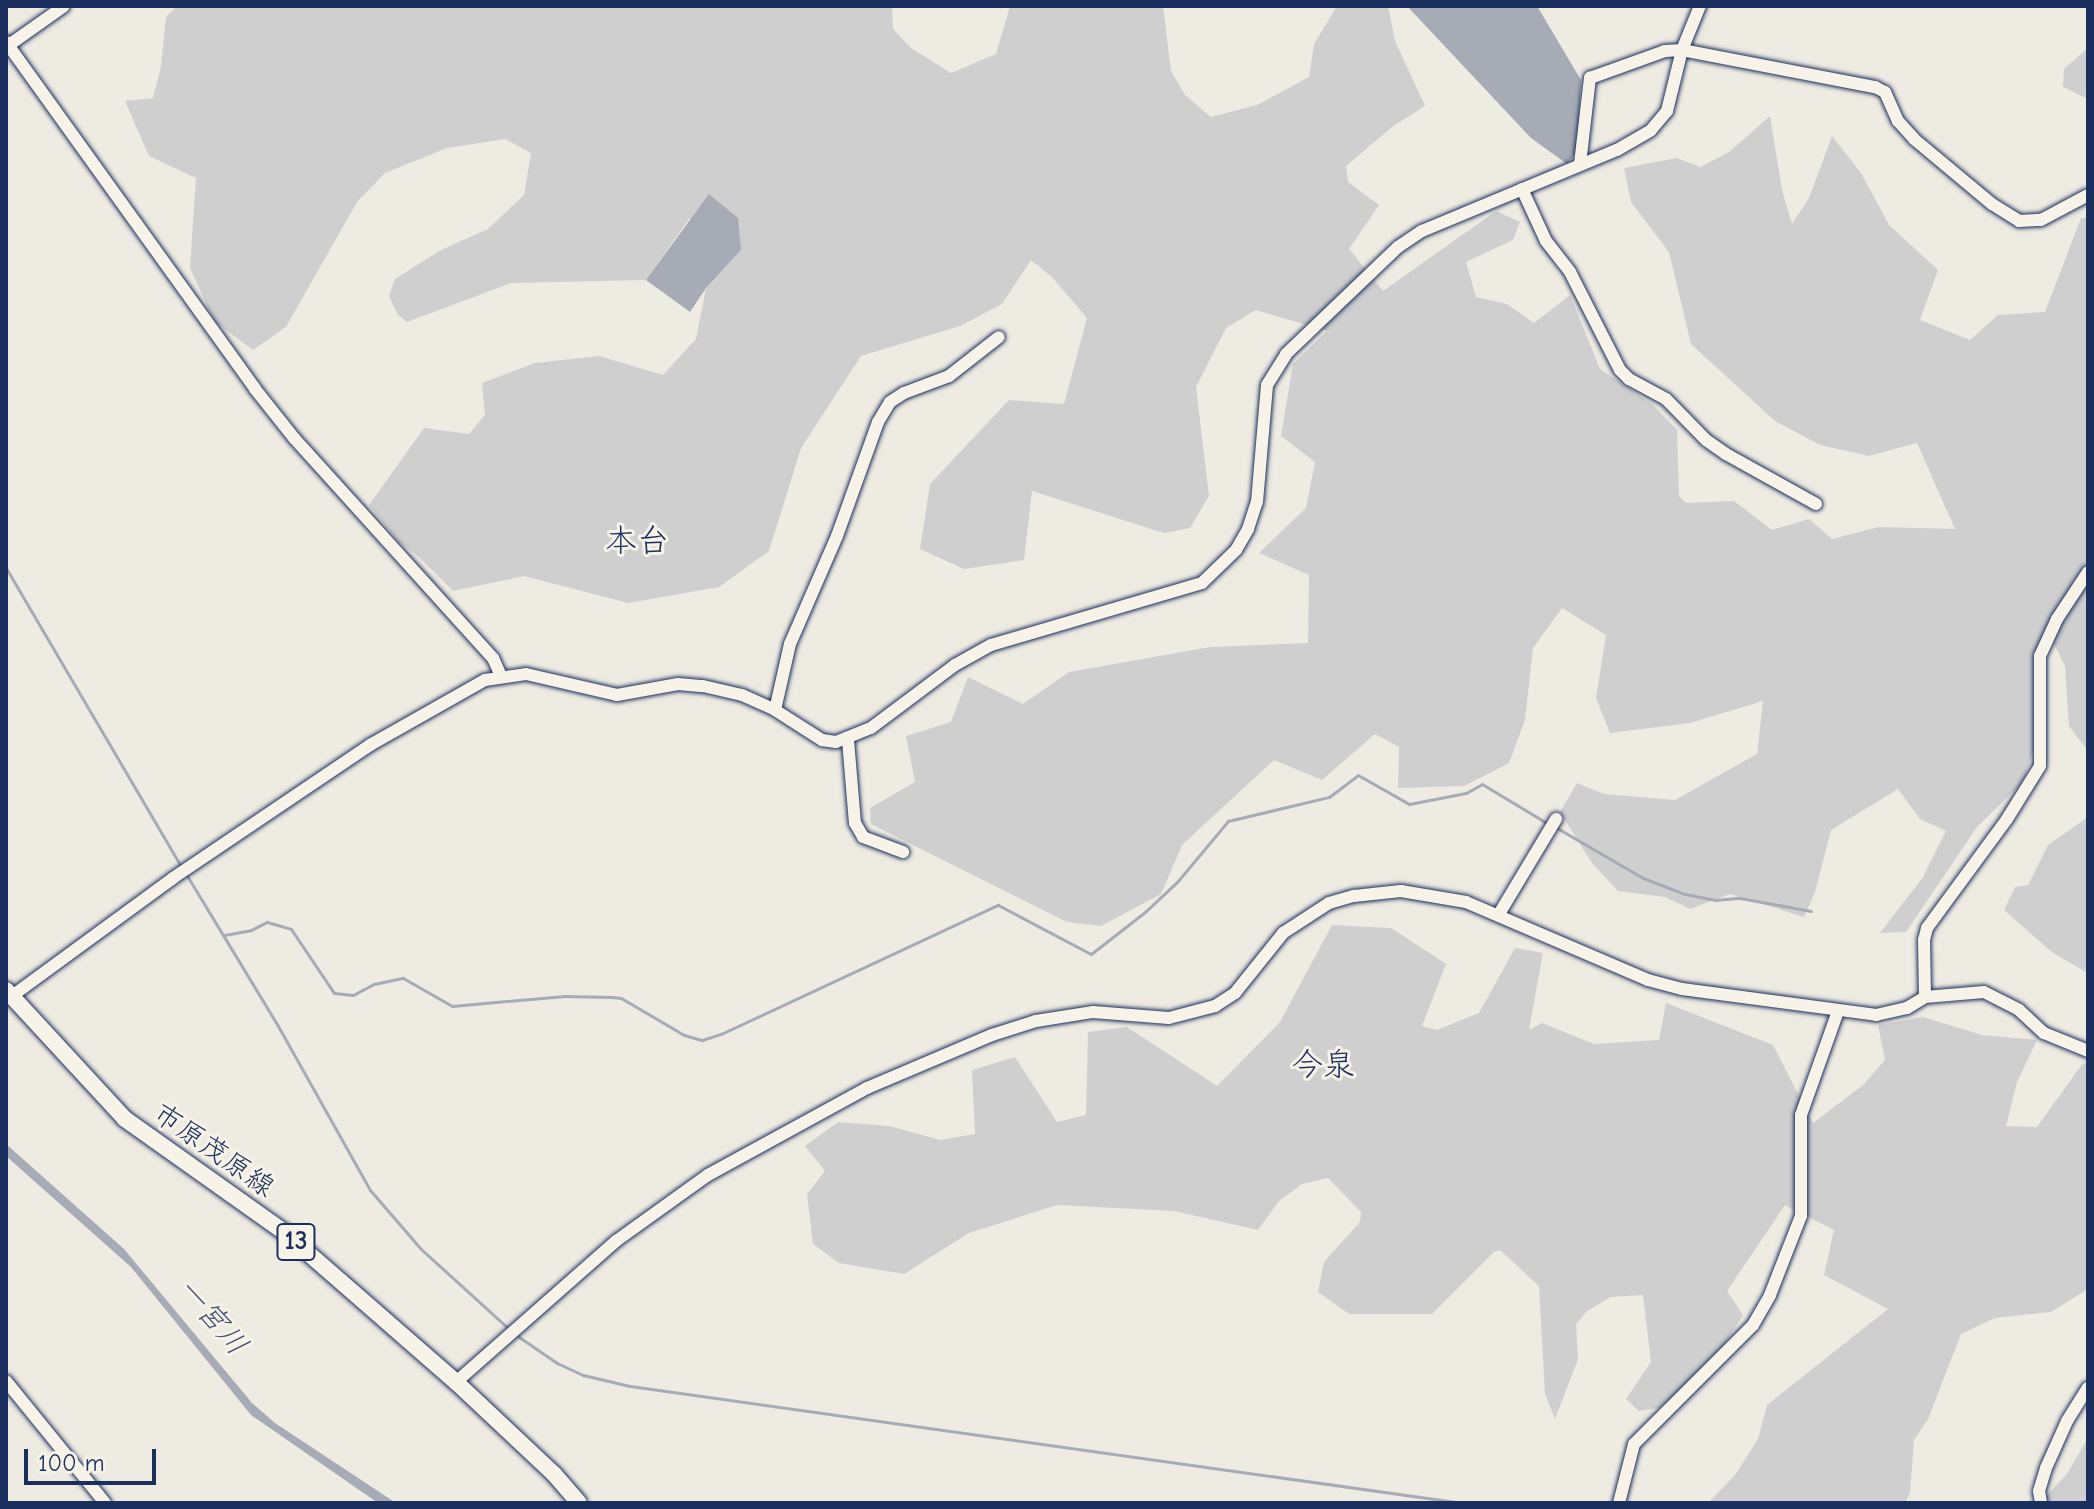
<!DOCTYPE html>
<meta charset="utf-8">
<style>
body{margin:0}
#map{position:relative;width:2094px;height:1509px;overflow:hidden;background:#eeebe2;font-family:"Comic Neue","Klee One",sans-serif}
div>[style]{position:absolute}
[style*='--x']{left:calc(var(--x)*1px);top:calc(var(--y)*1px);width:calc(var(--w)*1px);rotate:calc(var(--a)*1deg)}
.green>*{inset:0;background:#cfcfcf}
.water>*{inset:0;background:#a6abb5}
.stream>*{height:3px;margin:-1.5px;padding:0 1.5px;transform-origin:1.5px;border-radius:1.5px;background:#a6abb5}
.roads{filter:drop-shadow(0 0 2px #1b2f5e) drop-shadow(0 0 2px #1b2f5e)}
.minor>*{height:12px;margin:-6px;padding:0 6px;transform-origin:6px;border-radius:6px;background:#f7f3e8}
.major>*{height:16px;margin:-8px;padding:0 8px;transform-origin:8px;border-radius:8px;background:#f7f3e8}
span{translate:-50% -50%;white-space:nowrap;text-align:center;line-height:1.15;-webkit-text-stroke:6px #f7f3e8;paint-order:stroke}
.shield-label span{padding:2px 6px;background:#f7f3e8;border:2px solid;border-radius:6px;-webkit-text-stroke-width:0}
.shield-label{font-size:26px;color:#1b2f5e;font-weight:700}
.street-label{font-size:28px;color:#1b2f5e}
.water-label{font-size:30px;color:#455478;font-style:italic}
.quarter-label{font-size:32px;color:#1b2f5e}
.frame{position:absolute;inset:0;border:8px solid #1b2f5e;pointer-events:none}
.scale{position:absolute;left:24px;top:1449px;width:132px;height:36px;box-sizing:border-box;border:4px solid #1b2f5e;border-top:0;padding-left:10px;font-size:24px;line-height:28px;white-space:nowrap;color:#1b2f5e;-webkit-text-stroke:6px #f7f3e8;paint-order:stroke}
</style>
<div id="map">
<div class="green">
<div style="clip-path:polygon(177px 6px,892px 6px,893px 29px,911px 48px,951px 73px,996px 54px,1010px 6px,1163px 6px,1171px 71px,1185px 95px,1211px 117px,1257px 105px,1309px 77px,1314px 44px,1337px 6px,1388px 6px,1395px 41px,1425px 106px,1392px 127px,1346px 166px,1348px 182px,1379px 205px,1349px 249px,1383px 291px,1496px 211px,1520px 222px,1513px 240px,1466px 262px,1476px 297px,1507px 304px,1534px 323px,1570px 295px,1600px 369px,1652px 404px,1677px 430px,1679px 496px,1686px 503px,1734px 501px,1772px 530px,1809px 519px,1832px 539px,1879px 527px,1955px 529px,1917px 443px,1869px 456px,1820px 445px,1775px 421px,1691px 344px,1669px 252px,1631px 202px,1624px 168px,1677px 158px,1700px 167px,1729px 152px,1770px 116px,1782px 190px,1792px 224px,1809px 198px,1832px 136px,1861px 173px,1889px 225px,1938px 270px,1920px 320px,1970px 340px,1998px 315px,2045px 312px,2081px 218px,2088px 218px,2088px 751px,2069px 726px,2065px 666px,2052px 640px,2033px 657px,2034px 748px,2023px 782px,1977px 827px,1906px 932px,1880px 933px,1923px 877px,1946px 831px,1920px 819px,1898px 789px,1831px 830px,1815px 892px,1804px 917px,1730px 894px,1690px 909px,1665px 897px,1618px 891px,1592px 863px,1560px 812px,1577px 783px,1604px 794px,1675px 800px,1757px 754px,1763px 701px,1690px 723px,1610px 733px,1596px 698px,1606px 635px,1562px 608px,1533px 648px,1525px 720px,1509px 763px,1464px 786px,1398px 788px,1399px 747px,1375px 734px,1322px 780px,1274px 760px,1182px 845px,1161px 894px,1101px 926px,1067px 922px,871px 824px,870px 808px,915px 782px,906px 736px,951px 722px,968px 677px,1023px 704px,1069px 672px,1210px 647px,1308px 643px,1309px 575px,1259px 553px,1306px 508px,1315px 462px,1281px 436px,1293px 364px,1327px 331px,1256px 310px,1226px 328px,1196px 387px,1209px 496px,1190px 528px,1164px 533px,1032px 491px,1024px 560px,964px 569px,920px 549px,930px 484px,1009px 400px,1064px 404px,1087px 318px,1052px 277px,1031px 260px,1002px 304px,960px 326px,861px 356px,801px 448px,769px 551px,719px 587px,628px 603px,524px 576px,453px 591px,418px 556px,399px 542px,369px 505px,424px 428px,469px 434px,485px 415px,482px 383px,535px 363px,599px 356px,663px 375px,696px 339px,706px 288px,741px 250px,689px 219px,646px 280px,511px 283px,407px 322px,398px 315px,389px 296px,395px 279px,441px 250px,488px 229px,524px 195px,531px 153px,505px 139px,447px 148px,385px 173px,357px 202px,286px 327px,253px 350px,214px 321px,190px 268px,196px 178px,149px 156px,125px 101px,153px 98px,161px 67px,166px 17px)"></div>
<div style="clip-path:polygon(2088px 48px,2088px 99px,2063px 87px,2064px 69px)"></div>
<div style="clip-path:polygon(2088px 817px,2088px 973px,2053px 953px,2004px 910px,2015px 887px,2028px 885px,2048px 845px)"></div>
<div style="clip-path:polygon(1332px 925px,1391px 928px,1446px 964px,1422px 1026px,1437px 1030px,1479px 1013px,1515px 948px,1543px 953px,1529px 1030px,1542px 1023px,1594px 1044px,1659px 1040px,1666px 1003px,1773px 1045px,1813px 1123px,1863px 1085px,1885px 1060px,1878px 1025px,1923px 1017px,1982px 1035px,2037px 1040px,2017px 1082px,2006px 1126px,2037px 1127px,2083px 1063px,2088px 1064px,2088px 1289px,2051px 1312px,1995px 1318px,1961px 1334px,1928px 1419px,1914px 1440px,1910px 1493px,1905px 1503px,1708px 1503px,1735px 1475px,1758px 1439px,1767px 1405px,1888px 1309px,1824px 1275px,1834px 1230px,1785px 1205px,1727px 1291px,1743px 1315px,1704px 1376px,1659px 1408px,1639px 1411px,1626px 1399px,1651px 1362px,1643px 1295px,1611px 1297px,1587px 1311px,1576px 1324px,1578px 1359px,1555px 1419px,1545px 1394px,1539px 1286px,1500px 1250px,1494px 1252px,1432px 1314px,1349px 1314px,1318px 1292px,1324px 1262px,1360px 1222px,1361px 1212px,1328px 1178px,1302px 1184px,1279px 1201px,1258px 1230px,1174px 1211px,1057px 1205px,969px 1233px,904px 1274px,839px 1263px,813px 1244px,807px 1194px,825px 1171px,805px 1146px,838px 1122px,889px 1126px,940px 1140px,975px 1134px,972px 1070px,1015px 1057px,1057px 1122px,1086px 1115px,1088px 1032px,1127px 1027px,1217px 1086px,1280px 1022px)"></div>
<div style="clip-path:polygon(2088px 1438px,2088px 1503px,2039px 1503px,2067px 1474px)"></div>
</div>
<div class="water">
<div style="clip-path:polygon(1407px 6px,1537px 6px,1581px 80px,1577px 151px,1567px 164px,1531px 138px)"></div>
<div style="clip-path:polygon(709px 194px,738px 218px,741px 250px,706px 288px,690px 312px,646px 280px)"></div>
<div style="clip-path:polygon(6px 1144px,124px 1249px,252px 1403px,275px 1423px,396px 1503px,378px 1503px,251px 1415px,131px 1267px,6px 1156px)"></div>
</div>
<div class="stream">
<div style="--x:6;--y:568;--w:348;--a:59.6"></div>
<div style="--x:1557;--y:828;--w:99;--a:30.2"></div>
<div style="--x:1643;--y:878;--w:45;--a:20.9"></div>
<div style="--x:1685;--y:894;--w:31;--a:11"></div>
<div style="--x:1715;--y:900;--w:25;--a:-5"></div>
<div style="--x:1740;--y:898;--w:72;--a:10.4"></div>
<div style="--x:186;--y:874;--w:178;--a:58.8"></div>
<div style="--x:278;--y:1026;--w:188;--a:60.7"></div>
<div style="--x:370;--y:1190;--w:78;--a:49.2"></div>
<div style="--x:421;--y:1249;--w:120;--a:42.3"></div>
<div style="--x:224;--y:935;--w:27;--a:-10"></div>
<div style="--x:251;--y:930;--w:18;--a:-27"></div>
<div style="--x:267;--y:922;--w:25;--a:16"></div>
<div style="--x:291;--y:929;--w:77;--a:56.1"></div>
<div style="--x:334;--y:993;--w:19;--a:6"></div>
<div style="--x:353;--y:995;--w:24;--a:-28"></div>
<div style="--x:374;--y:984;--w:30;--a:-12"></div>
<div style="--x:403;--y:978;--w:56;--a:29.7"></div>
<div style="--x:452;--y:1006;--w:111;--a:-5.1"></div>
<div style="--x:563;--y:996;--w:49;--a:1.2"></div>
<div style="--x:612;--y:997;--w:9;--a:6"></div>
<div style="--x:621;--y:998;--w:73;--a:30.4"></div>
<div style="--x:684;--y:1035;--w:19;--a:16"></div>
<div style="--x:702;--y:1040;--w:20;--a:-18"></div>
<div style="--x:721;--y:1034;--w:306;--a:-25"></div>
<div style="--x:998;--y:905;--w:105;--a:27.8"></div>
<div style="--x:1091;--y:954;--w:68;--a:-37.9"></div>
<div style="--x:1145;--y:912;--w:44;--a:-43.2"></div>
<div style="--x:1177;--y:882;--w:80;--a:-50.1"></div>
<div style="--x:1228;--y:821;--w:104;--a:-13.4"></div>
<div style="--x:1329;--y:797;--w:36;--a:-37"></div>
<div style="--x:1358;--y:775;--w:59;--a:29.6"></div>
<div style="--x:1409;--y:804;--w:58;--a:-10.9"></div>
<div style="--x:1466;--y:793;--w:18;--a:-29"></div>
<div style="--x:1482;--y:784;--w:79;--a:31.1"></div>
<div style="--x:516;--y:1335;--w:50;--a:34.3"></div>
<div style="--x:557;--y:1363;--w:29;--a:25"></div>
<div style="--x:583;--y:1375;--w:48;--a:13.2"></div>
<div style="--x:630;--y:1386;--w:841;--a:8"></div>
</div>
<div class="roads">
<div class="minor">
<div style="--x:6;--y:42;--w:427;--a:54.3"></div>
<div style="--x:255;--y:389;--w:63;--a:51.5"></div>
<div style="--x:294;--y:438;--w:297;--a:47.9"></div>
<div style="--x:493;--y:658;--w:20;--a:66"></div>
<div style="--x:9;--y:45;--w:67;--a:-35.3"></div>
<div style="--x:1580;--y:164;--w:87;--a:-83.4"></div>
<div style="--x:1590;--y:78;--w:80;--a:-19.8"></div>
<div style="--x:1665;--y:51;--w:17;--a:-3"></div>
<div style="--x:1682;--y:50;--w:197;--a:10.9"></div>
<div style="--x:1875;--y:87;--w:11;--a:27"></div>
<div style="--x:1885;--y:92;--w:32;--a:66"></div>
<div style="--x:1898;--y:121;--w:24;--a:48"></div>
<div style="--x:1914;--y:139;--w:102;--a:39.8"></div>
<div style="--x:1992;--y:204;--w:32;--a:32"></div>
<div style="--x:2019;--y:221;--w:22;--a:-3"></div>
<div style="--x:2041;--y:220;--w:53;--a:-28"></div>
<div style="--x:1522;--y:189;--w:57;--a:65.2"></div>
<div style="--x:1546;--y:241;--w:39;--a:52"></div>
<div style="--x:1570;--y:272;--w:110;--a:63"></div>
<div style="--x:1620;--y:370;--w:13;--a:45"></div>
<div style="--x:1629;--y:379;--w:42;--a:28.4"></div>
<div style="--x:1666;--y:399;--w:57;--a:45.7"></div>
<div style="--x:1706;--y:440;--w:24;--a:35"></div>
<div style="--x:1726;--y:454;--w:103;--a:29.1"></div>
<div style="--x:775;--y:710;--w:68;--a:-77.2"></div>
<div style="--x:790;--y:644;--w:118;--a:-66.5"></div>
<div style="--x:837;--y:536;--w:121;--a:-70.2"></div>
<div style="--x:878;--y:422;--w:23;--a:-59"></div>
<div style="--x:890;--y:402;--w:17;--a:-33"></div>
<div style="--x:904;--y:393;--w:48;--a:-20.7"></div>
<div style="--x:949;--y:376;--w:63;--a:-38"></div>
<div style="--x:848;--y:740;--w:83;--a:85.2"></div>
<div style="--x:855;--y:823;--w:16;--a:60"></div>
<div style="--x:863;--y:837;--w:43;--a:20.6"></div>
<div style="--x:1499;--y:914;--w:111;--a:-59"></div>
<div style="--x:12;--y:996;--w:200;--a:-36.2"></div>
<div style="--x:173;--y:878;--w:238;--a:-34"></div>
<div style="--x:370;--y:745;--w:132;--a:-29.5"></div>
<div style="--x:485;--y:680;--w:41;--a:-8.3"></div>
<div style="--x:526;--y:674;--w:93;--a:13"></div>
<div style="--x:617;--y:695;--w:62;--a:-10.2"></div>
<div style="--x:678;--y:684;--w:25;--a:5"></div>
<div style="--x:703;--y:686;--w:40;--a:13"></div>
<div style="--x:742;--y:695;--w:36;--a:24"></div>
<div style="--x:775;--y:710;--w:56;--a:32.6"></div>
<div style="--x:822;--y:740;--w:14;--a:8"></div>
<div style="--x:836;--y:742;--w:38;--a:-22"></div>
<div style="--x:871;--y:728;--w:105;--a:-36.9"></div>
<div style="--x:955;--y:665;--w:41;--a:-29.1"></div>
<div style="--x:991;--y:645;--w:220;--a:-16.4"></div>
<div style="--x:1202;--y:583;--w:47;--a:-44.1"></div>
<div style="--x:1236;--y:550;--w:24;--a:-60"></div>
<div style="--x:1248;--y:529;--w:28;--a:-72"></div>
<div style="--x:1257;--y:502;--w:117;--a:-85.1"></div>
<div style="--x:1267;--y:385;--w:36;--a:-58"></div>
<div style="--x:1286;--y:354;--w:155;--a:-43.7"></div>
<div style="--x:1398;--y:247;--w:29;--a:-34"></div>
<div style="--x:1422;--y:231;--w:211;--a:-22.6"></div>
<div style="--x:1617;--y:150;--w:39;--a:-30"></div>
<div style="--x:1651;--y:130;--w:25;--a:-50"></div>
<div style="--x:1667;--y:111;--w:63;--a:-76.2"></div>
<div style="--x:1682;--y:50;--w:48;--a:-67.8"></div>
<div style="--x:1925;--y:997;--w:57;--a:-91"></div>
<div style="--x:1924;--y:940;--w:12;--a:-76"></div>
<div style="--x:1927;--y:928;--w:135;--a:-53.7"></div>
<div style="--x:2007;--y:819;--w:62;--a:-58.1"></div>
<div style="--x:2040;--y:766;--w:110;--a:-90"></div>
<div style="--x:2040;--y:656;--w:41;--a:-65.3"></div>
<div style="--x:2057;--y:619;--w:56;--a:-56.6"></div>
<div style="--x:6;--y:1381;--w:157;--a:50.9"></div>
<div style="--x:456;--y:1382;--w:213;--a:-41.4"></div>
<div style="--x:616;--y:1241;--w:113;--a:-35.7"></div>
<div style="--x:708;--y:1175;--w:181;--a:-28.7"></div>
<div style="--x:867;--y:1088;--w:136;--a:-23"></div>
<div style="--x:992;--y:1035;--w:46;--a:-17.7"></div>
<div style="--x:1036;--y:1021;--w:58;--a:-9"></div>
<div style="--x:1093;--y:1012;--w:76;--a:4.5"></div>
<div style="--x:1169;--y:1018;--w:48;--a:-14.6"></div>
<div style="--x:1215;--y:1006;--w:24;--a:-33"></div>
<div style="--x:1235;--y:993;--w:77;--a:-51.3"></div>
<div style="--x:1283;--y:933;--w:55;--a:-33.1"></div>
<div style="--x:1329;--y:903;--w:26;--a:-16"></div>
<div style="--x:1354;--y:896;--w:47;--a:-6.1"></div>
<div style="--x:1401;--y:891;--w:66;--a:9.6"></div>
<div style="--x:1466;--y:902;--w:198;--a:23.2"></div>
<div style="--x:1648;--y:980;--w:35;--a:15"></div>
<div style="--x:1682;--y:989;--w:196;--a:7.6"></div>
<div style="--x:1876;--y:1015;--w:32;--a:-13"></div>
<div style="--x:1907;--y:1008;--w:21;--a:-31"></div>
<div style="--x:1925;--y:997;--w:59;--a:-4.8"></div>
<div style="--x:1984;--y:992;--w:39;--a:27"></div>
<div style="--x:2019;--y:1010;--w:34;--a:43"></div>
<div style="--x:2044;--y:1033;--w:48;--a:22.2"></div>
<div style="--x:1619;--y:1503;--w:61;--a:-75.7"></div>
<div style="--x:1634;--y:1444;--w:168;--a:-45"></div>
<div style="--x:1753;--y:1325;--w:34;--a:-60"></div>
<div style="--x:1770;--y:1295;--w:85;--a:-68.6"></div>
<div style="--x:1801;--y:1216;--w:101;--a:-90"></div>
<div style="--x:1801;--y:1115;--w:110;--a:-70.4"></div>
<div style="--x:2041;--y:1503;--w:12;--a:-99"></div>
<div style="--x:2039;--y:1491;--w:24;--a:-73"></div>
<div style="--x:2046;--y:1468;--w:51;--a:-65.9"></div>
<div style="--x:2067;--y:1421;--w:39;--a:-58"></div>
</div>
<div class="major">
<div style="--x:6;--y:990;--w:176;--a:47.3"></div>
<div style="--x:125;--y:1119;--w:195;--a:35.4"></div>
<div style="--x:284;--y:1232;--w:228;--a:41.1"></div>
<div style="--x:456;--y:1382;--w:134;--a:43.2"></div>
<div style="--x:554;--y:1474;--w:38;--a:49"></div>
</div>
</div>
<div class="shield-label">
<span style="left:296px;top:1242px">13</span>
</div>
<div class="street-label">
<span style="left:214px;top:1150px;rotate:35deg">市原茂原線</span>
</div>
<div class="water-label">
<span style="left:212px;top:1317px;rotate:50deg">一宮川</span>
</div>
<div class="quarter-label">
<span style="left:637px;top:541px">本台</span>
<span style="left:1323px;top:1065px">今泉</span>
</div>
<div class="frame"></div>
<div class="scale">100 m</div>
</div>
